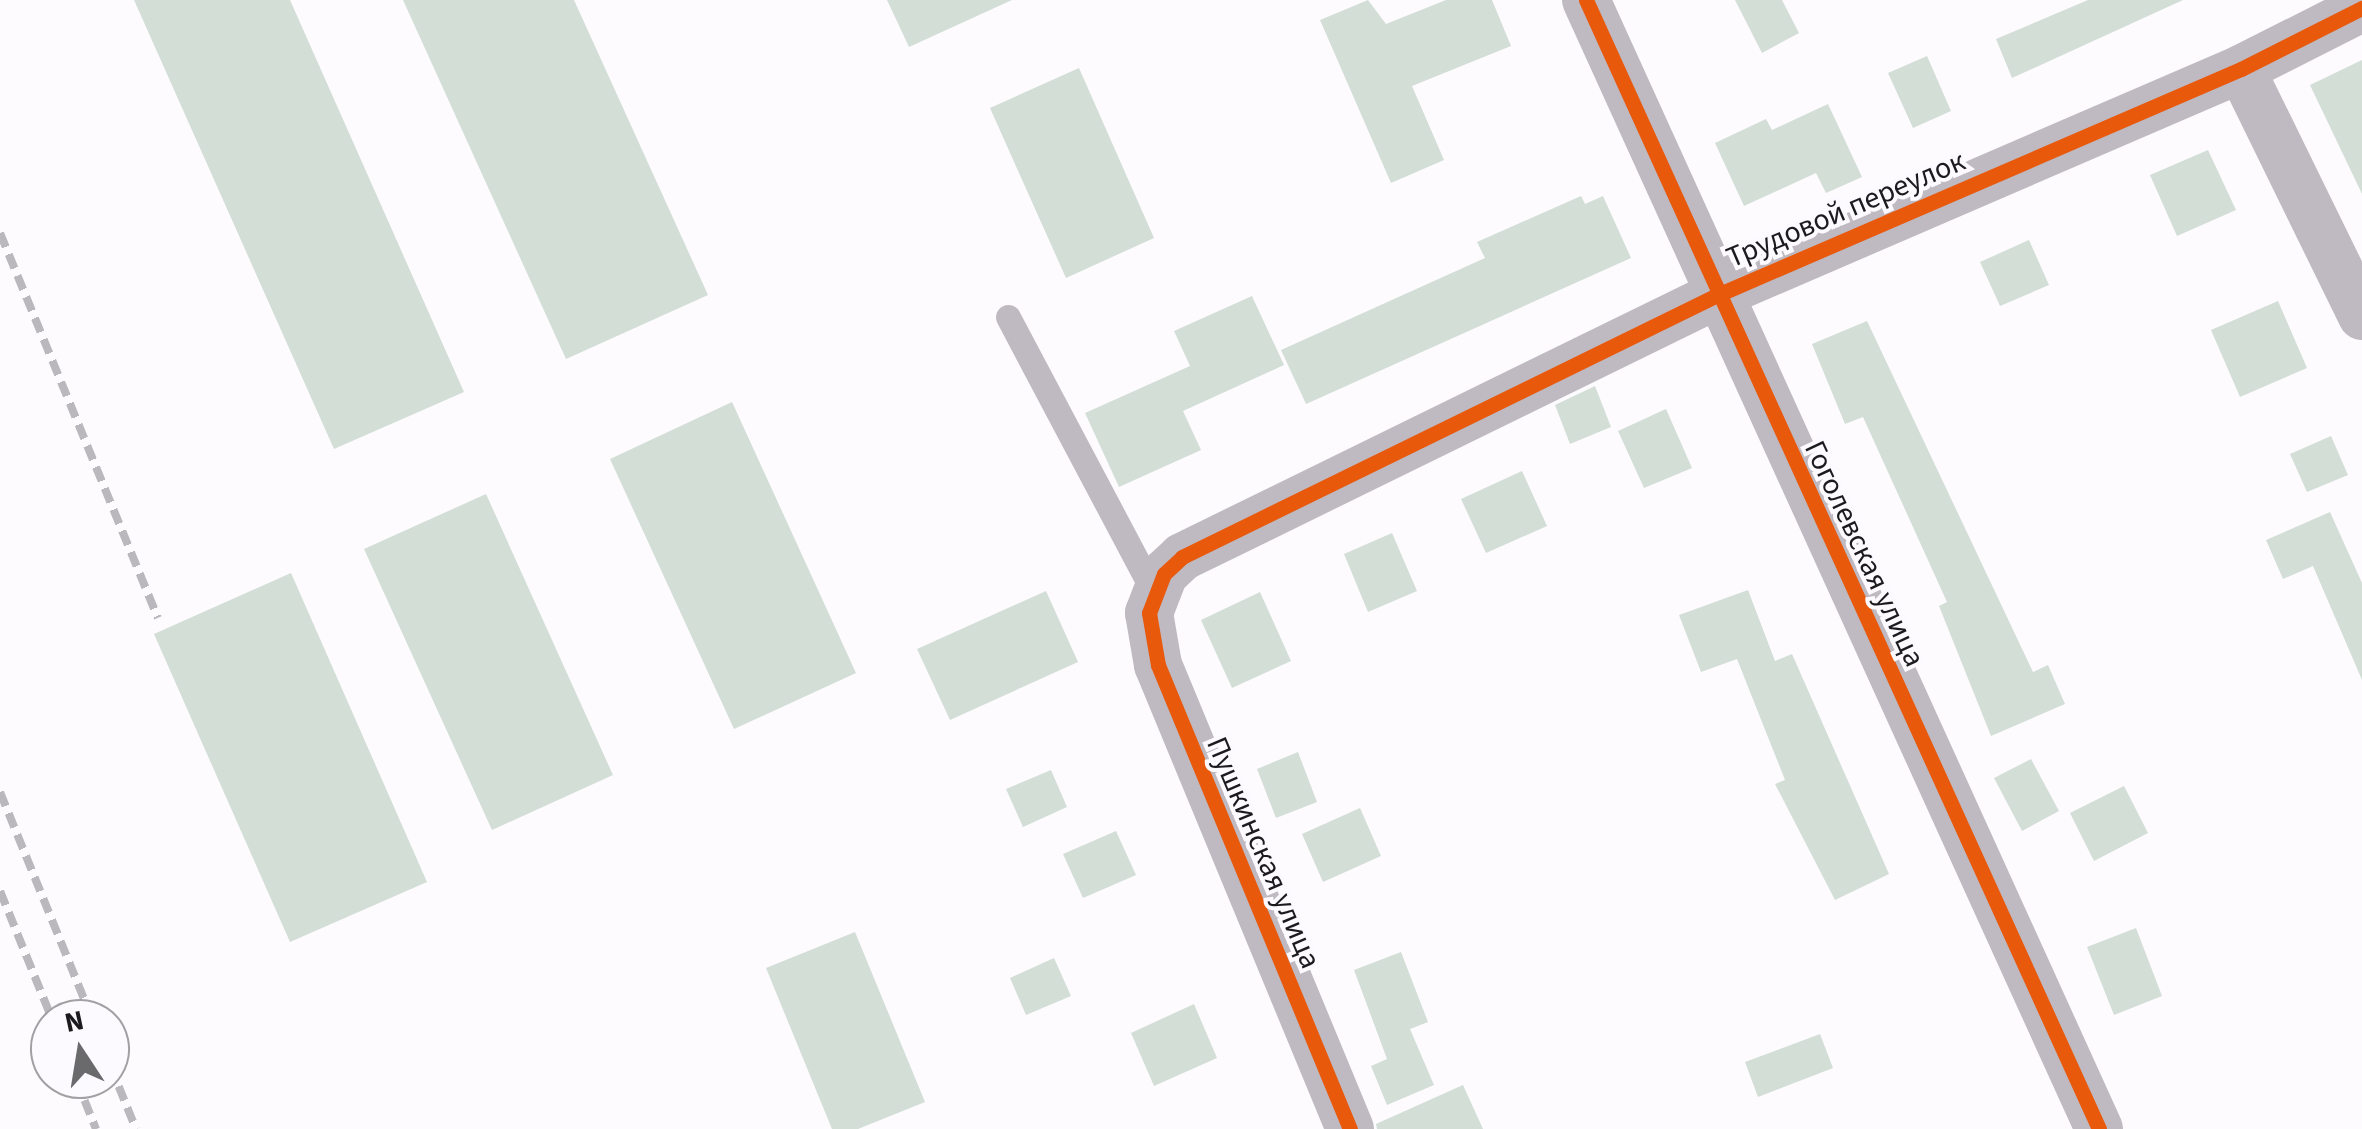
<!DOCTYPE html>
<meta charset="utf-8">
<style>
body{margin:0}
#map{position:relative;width:2362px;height:1129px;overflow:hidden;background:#fdfbfe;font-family:"Source Sans 3",sans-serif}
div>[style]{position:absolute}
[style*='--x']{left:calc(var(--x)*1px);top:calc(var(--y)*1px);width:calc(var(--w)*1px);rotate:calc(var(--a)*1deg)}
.building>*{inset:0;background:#d3ded7}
.lane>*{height:25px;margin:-12.5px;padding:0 12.5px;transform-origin:12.5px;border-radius:12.5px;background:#bfbac2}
.street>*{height:48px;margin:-24px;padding:0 24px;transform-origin:24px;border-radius:24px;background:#bfbac2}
.rail>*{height:8px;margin-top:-4px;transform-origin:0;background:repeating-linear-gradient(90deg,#bab8bc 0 15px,transparent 0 23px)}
.cycleway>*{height:15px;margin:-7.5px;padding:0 7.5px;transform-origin:7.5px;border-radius:7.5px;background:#e8590c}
span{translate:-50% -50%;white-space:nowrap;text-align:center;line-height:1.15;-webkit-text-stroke:8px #fdfaff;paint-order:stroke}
.street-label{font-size:30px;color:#1b1a1c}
.north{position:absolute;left:30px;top:999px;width:100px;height:100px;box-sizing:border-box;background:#fdfaff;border:2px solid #a3a0a4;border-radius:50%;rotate:348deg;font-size:28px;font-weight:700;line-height:40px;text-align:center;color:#1b1a1c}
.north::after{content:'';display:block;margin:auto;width:35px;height:45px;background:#6a696b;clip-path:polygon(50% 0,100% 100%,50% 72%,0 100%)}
</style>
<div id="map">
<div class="building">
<div style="clip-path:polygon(134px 0,290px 0,464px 392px,334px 449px)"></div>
<div style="clip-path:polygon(403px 0,574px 0,708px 295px,566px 359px)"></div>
<div style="clip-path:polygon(887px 0,1012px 0,909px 47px)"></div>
<div style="clip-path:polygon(1368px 0,1386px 24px,1446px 0,1492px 0,1511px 46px,1412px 86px,1444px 160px,1391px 183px,1320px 20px)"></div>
<div style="clip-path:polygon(1735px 0,1782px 0,1799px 33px,1762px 53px)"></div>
<div style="clip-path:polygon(2088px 0,2183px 0,2012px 78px,1996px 39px)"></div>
<div style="clip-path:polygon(1927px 56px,1951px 111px,1913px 128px,1888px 73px)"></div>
<div style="clip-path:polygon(2362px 60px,2362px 194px,2310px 85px)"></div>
<div style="clip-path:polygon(1079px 68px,1154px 238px,1066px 278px,990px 108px)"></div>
<div style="clip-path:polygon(1828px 104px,1862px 177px,1826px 193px,1816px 173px,1744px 206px,1715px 143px,1766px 119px,1772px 130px)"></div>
<div style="clip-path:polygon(2208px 150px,2236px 210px,2177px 236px,2150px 175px)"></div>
<div style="clip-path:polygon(1581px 196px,1585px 204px,1603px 196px,1631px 258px,1306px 404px,1281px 350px,1485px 258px,1477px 242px)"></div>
<div style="clip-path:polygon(2029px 240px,2049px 285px,2000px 306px,1980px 262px)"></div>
<div style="clip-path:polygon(1252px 296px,1284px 365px,1183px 411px,1201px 450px,1119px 487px,1085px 413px,1190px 366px,1174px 331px)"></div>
<div style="clip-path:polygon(2278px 301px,2307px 368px,2240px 397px,2211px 330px)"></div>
<div style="clip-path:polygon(1867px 321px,2033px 672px,2048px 665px,2065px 704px,1991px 736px,1939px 606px,1947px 602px,1863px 417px,1845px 424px,1812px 344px)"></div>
<div style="clip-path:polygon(1595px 386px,1611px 427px,1570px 444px,1555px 405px)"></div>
<div style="clip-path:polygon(732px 402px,856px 673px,734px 729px,610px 459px)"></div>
<div style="clip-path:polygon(1666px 409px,1692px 468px,1644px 488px,1618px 431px)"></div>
<div style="clip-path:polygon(2331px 436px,2348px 475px,2307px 492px,2290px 454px)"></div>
<div style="clip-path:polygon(1522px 471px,1547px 526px,1486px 553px,1461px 499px)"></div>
<div style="clip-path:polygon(486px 494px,613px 775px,492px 830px,364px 549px)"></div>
<div style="clip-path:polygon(2330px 512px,2362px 583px,2362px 680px,2313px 566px,2283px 579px,2266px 540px)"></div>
<div style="clip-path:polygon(1392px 533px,1417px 591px,1368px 612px,1344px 554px)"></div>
<div style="clip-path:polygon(291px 573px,427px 882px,290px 942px,154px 634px)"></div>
<div style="clip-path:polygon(1748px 590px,1775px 661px,1792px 654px,1889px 874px,1835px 900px,1775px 784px,1785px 780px,1737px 659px,1701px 672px,1679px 615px)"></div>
<div style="clip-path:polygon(1046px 591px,1078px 662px,950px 720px,917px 649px)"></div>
<div style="clip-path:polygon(1260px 592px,1291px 661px,1232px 688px,1201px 620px)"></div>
<div style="clip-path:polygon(1298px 752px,1317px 802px,1276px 818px,1257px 769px)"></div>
<div style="clip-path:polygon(2031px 759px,2059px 811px,2022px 831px,1994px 778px)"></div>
<div style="clip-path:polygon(1051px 770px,1067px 807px,1023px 827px,1006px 789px)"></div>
<div style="clip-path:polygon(2124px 786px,2148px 833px,2094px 861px,2070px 813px)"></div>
<div style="clip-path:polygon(1360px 808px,1381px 856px,1323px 882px,1302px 834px)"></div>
<div style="clip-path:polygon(1116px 831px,1136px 875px,1083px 898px,1063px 854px)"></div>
<div style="clip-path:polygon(2136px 928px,2162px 996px,2114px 1015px,2087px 947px)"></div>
<div style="clip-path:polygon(855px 932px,925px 1102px,858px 1129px,832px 1129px,766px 968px)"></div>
<div style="clip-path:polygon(1401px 952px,1428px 1022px,1410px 1029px,1434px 1085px,1387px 1105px,1371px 1066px,1387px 1059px,1354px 970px)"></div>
<div style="clip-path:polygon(1054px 958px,1071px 996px,1026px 1015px,1010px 978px)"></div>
<div style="clip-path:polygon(1194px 1004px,1217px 1058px,1154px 1086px,1131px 1033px)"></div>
<div style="clip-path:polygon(1820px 1034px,1833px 1068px,1758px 1097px,1745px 1062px)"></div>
<div style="clip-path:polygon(1463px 1085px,1483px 1129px,1377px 1129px,1376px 1124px)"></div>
</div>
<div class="lane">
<div style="--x:1008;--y:317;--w:312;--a:62.1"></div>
</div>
<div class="street">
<div style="--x:1586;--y:0;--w:1240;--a:65.56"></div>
<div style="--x:2241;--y:69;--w:275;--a:63.9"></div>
<div style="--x:1350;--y:1129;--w:502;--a:-112.48"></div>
<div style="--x:1158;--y:665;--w:53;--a:-99.8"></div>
<div style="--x:1149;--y:613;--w:42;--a:-69"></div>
<div style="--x:1164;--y:574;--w:25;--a:-43"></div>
<div style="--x:1182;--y:557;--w:593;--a:-26.09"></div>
<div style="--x:1715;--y:296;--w:573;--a:-23.34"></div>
<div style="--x:2241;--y:69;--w:136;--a:-26.8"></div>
</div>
<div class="rail">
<div style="--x:0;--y:233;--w:416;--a:67.7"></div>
<div style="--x:0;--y:792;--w:245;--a:67.9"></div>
<div style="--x:0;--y:891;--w:138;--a:67.9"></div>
<div style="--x:110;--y:1065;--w:69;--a:67.9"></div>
<div style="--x:76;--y:1079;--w:54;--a:68.2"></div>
</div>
<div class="cycleway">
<div style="--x:1586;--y:0;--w:1240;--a:65.56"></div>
<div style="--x:1350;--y:1129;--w:502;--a:-112.48"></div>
<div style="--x:1158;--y:665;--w:53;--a:-99.8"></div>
<div style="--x:1149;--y:613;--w:42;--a:-69"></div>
<div style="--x:1164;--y:574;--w:25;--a:-43"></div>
<div style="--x:1182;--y:557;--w:593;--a:-26.09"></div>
<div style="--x:1715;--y:296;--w:573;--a:-23.34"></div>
<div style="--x:2241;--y:69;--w:136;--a:-26.8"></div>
</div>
<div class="street-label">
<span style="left:1846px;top:210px;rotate:-23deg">Трудовой переулок</span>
<span style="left:1864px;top:554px;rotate:65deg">Гоголевская улица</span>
<span style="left:1263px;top:853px;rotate:67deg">Пушкинская улица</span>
</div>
<div class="north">N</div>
</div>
